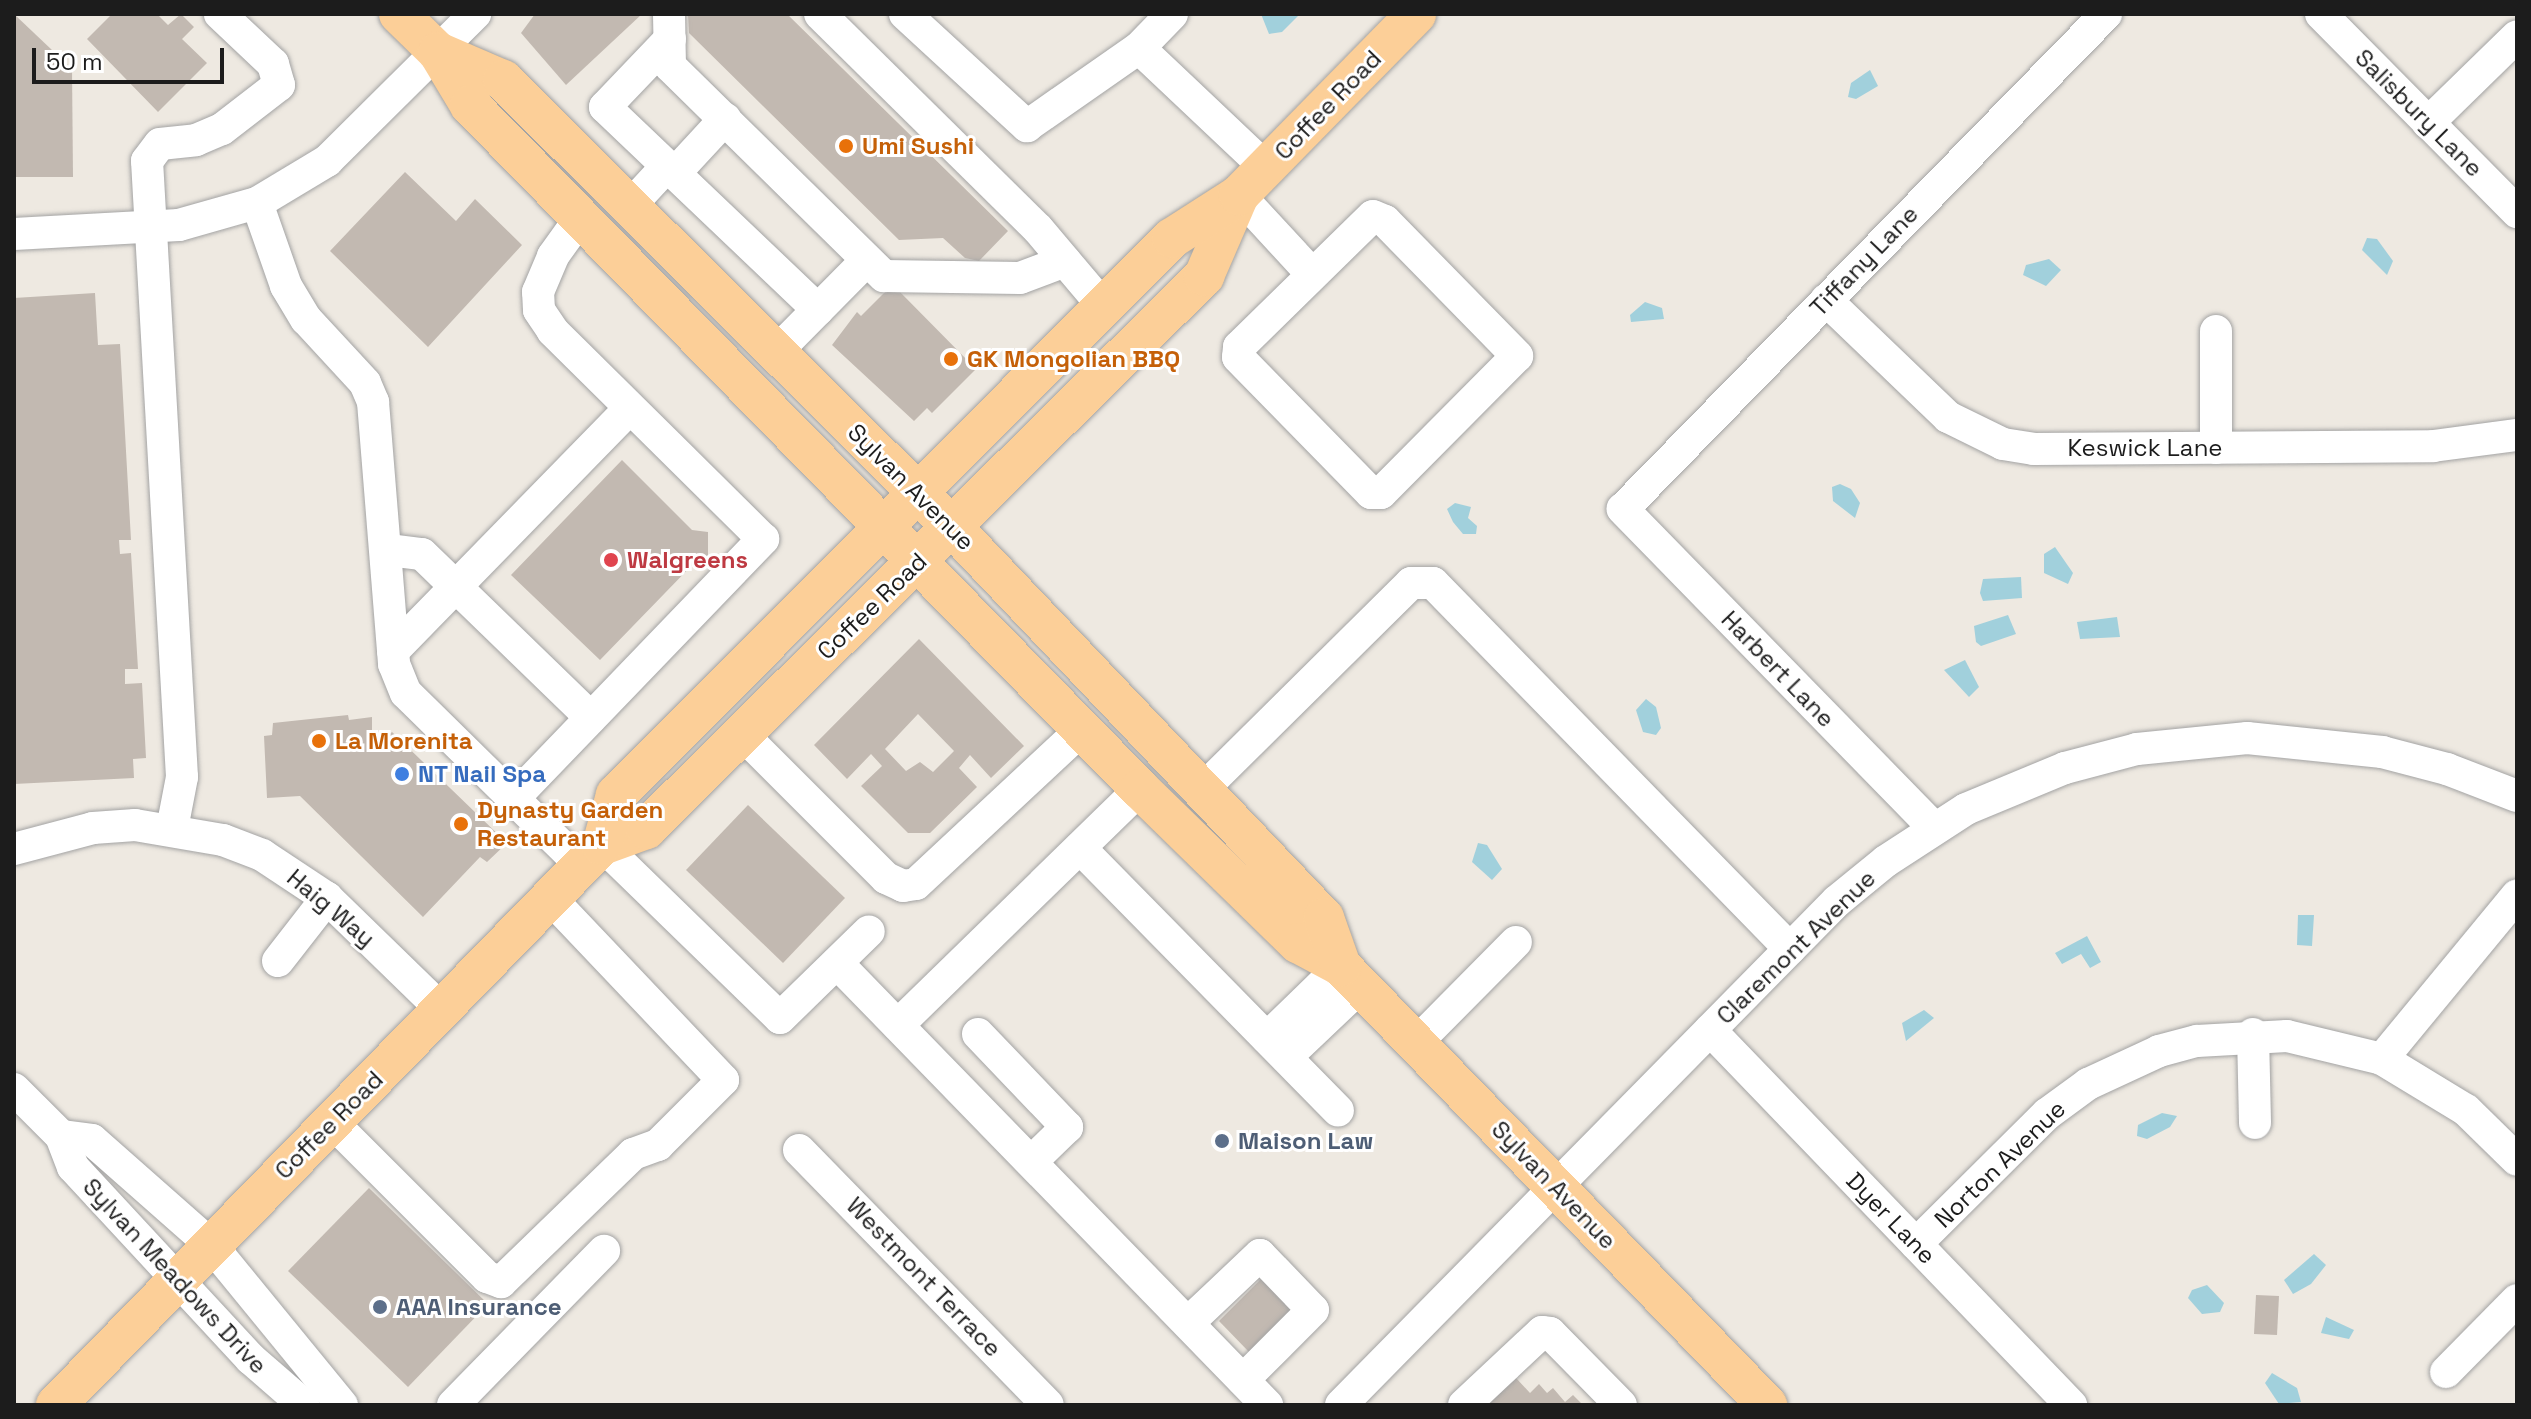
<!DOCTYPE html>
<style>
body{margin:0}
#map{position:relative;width:2531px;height:1419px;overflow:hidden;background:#eee9e1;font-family:"Space Grotesk",sans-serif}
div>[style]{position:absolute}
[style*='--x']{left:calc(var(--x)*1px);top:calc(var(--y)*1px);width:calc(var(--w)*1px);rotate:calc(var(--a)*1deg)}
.water>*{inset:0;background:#a1d0dc}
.building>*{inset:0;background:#c2b9b1}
.roads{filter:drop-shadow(0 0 2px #a3a3a3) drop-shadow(0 0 2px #a3a3a3)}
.minor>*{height:32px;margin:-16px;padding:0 16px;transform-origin:16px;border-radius:16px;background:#fff}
.major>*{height:40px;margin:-20px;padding:0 20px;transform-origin:20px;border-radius:20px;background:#fccf98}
.dots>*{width:22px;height:22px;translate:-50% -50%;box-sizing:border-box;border:4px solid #fff;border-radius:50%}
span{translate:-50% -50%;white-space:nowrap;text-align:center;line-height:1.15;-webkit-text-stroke:6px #fff;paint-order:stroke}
.street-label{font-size:24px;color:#1c1c1c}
.food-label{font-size:24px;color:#c56008;font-weight:700}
.left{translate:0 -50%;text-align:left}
.health-label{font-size:24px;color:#be3a42;font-weight:700}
.shop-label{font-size:24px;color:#366cbe;font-weight:700}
.service-label{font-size:24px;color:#4e5e75;font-weight:700}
.frame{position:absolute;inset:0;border:16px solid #1c1c1c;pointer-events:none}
.scale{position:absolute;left:32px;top:48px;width:192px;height:36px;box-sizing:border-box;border:4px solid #1c1c1c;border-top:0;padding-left:10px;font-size:24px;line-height:28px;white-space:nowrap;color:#1c1c1c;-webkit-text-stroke:6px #fff;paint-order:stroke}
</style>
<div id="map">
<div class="water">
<div style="clip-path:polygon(1261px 14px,1296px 14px,1298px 16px,1282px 32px,1269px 34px)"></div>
<div style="clip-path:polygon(1870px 70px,1878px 86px,1856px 99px,1848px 97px,1851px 83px)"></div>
<div style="clip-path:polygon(2367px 238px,2377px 239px,2393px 261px,2387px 275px,2362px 250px)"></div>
<div style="clip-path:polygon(2049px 259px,2061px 270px,2046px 286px,2023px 275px,2026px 265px)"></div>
<div style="clip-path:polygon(1645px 302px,1662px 308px,1664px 319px,1631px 322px,1630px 315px)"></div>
<div style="clip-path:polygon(1840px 484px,1851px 489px,1860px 503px,1855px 518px,1833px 501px,1832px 487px)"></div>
<div style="clip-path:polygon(1455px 503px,1471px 507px,1468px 518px,1477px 526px,1476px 534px,1463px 534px,1453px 522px,1447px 509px)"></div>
<div style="clip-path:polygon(2055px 547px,2073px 573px,2068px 584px,2044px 573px,2044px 554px)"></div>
<div style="clip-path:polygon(2021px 577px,2022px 598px,1983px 601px,1980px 593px,1983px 579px)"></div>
<div style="clip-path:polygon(2008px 615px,2016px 634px,1981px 646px,1976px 642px,1974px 626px)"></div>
<div style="clip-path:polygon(2117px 617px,2120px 637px,2080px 639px,2077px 622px)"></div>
<div style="clip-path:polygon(1965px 660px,1979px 687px,1969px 697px,1944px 670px)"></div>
<div style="clip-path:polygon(1646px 699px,1656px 707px,1661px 728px,1656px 735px,1643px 732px,1636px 710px)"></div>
<div style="clip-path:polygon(1478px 843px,1487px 845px,1502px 869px,1492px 880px,1472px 862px)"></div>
<div style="clip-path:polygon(2298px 915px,2314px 915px,2312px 946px,2297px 945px)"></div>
<div style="clip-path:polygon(2087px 936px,2101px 962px,2090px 968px,2081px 954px,2062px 964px,2055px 953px)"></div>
<div style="clip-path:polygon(1924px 1010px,1934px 1018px,1906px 1041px,1902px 1023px)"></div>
<div style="clip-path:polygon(2162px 1113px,2177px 1116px,2170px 1127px,2147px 1139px,2137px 1136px,2138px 1125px)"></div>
<div style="clip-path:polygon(2314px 1254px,2326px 1265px,2311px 1284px,2293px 1294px,2284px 1280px)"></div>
<div style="clip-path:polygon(2207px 1285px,2224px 1303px,2220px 1312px,2202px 1314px,2188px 1298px,2192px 1290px)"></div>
<div style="clip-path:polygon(2326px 1317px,2354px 1330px,2349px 1339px,2321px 1333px)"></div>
<div style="clip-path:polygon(2272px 1373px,2297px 1388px,2301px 1402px,2279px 1404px,2265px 1383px)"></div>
</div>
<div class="building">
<div style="clip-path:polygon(14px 14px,72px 69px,73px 177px,14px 177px)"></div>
<div style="clip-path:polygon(112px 14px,157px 14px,168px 25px,181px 14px,194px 27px,182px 39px,207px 63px,158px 112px,87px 39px)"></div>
<div style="clip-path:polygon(535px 14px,642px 14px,566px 85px,521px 33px)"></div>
<div style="clip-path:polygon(688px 14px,787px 14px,1008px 231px,979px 261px,965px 258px,943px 238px,899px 240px,689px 33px)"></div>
<div style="clip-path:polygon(405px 172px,456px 221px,475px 199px,522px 245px,428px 347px,330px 251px)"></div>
<div style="clip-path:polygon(899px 291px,976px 369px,932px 413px,927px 408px,914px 421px,832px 345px,857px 312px,861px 316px,885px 292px)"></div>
<div style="clip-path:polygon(95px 293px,98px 345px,120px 344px,131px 540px,119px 540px,120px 554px,131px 553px,138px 669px,125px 669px,125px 684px,142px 683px,146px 758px,133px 759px,134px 778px,14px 784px,14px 298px)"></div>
<div style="clip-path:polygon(622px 460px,692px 530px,708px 532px,708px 560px,697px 560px,600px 660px,511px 575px)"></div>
<div style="clip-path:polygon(evenodd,919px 639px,1024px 746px,991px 778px,970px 755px,959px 768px,977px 787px,930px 833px,908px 833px,861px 786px,882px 766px,871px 754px,847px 779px,814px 745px,919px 639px,918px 714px,954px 751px,933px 772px,920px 762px,906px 771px,885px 749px,918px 714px)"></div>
<div style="clip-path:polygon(348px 715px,349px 720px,372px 717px,372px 730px,382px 741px,392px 732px,507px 843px,487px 862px,480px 857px,423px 917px,300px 796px,267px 798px,264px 736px,272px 735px,273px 723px)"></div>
<div style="clip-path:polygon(748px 805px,845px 898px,783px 963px,686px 870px)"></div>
<div style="clip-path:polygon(369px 1188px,488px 1304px,408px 1387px,288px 1271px)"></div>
<div style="clip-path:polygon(1262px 1278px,1292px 1309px,1249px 1352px,1219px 1321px)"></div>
<div style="clip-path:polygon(2256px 1295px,2279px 1296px,2277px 1335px,2254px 1334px)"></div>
<div style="clip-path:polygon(1516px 1378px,1530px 1393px,1539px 1384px,1547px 1393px,1553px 1388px,1565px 1402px,1573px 1395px,1583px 1405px,1488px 1405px)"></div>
</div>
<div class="roads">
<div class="minor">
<div style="--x:669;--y:14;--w:52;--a:88.9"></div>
<div style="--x:670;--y:66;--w:300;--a:44.5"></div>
<div style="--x:884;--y:276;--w:136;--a:0.8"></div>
<div style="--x:1020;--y:278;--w:48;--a:-20.7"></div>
<div style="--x:820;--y:14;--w:306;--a:44.6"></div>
<div style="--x:1038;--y:229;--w:102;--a:49.8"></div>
<div style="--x:905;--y:14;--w:166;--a:42.6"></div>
<div style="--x:1027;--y:126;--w:136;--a:-34.9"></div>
<div style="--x:1172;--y:14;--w:47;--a:134.1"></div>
<div style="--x:1139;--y:48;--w:175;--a:43.4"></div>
<div style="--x:2321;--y:14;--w:279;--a:45.3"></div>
<div style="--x:670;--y:39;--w:94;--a:133.7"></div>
<div style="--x:605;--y:107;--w:294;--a:43.6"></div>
<div style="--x:2428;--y:123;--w:124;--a:-44.3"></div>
<div style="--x:675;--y:173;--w:74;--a:-47.2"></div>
<div style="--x:1239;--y:195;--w:106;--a:47.3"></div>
<div style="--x:257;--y:203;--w:88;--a:70.7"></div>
<div style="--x:286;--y:286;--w:39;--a:59"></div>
<div style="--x:306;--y:319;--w:87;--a:47.3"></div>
<div style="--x:365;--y:383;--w:21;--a:67"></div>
<div style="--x:373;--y:402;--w:263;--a:85.4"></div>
<div style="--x:394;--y:664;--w:31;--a:68"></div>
<div style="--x:406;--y:693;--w:247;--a:44.5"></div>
<div style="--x:629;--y:207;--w:56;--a:-47.2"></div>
<div style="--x:1373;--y:216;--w:13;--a:23"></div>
<div style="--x:1385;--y:221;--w:189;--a:45.6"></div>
<div style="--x:1517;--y:356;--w:193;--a:134.8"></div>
<div style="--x:1381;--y:493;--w:10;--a:180"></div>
<div style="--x:1371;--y:493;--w:190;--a:-134.4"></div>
<div style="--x:1238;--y:357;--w:10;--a:-84"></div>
<div style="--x:1239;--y:347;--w:187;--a:-44.4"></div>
<div style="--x:14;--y:234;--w:165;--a:-3.1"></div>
<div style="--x:179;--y:225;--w:81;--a:-15.8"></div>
<div style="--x:257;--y:203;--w:82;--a:-31"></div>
<div style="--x:327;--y:161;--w:209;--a:-44.8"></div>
<div style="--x:1826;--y:300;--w:169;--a:43.8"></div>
<div style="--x:1948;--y:417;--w:61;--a:26.1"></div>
<div style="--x:2003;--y:444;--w:31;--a:9"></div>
<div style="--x:2034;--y:449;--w:399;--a:-0.4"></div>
<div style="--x:2433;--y:446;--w:85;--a:-7.5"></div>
<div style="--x:2216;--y:331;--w:117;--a:90"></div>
<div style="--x:776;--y:352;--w:129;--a:-45.3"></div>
<div style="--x:388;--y:550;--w:34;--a:7"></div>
<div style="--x:422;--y:554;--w:235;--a:44.1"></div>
<div style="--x:393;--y:651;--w:339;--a:-45.7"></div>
<div style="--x:741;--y:733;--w:205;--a:45"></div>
<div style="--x:886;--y:878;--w:19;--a:25"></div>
<div style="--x:903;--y:886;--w:13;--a:-9"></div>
<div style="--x:916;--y:884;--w:227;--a:-43"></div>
<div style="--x:1203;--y:789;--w:293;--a:-44.7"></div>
<div style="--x:1411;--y:583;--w:22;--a:0"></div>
<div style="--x:1433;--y:583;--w:511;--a:45.71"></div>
<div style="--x:513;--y:799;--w:361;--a:-46.1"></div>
<div style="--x:763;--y:539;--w:296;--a:-135.3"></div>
<div style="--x:553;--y:331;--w:25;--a:-124"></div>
<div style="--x:539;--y:310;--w:18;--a:-93"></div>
<div style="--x:538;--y:292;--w:39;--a:-67"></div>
<div style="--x:553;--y:256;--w:48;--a:-54.3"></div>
<div style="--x:1934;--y:828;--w:446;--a:-134.3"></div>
<div style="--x:1623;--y:509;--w:692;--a:-45.7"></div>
<div style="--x:172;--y:829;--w:53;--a:-79.1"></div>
<div style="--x:182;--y:777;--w:617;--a:-93.25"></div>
<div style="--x:147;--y:161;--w:21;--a:-53"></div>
<div style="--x:160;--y:144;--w:36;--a:-6"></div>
<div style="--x:196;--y:140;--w:28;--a:-23"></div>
<div style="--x:222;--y:129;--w:72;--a:-37.7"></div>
<div style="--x:279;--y:85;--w:22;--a:-106"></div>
<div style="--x:273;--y:64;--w:73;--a:-136.7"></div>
<div style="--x:602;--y:845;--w:248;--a:44.2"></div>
<div style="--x:780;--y:1018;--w:124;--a:-44.3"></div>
<div style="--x:1080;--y:848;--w:368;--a:45.5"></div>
<div style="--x:14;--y:849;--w:82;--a:-14.9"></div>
<div style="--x:93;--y:828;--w:42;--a:-4.1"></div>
<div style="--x:135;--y:825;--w:89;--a:9.7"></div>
<div style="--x:223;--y:840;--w:42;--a:21"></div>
<div style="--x:262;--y:855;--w:78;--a:33.5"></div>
<div style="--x:327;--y:898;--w:161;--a:44.2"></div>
<div style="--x:278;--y:961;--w:80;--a:-52.1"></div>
<div style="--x:837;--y:963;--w:617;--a:45.79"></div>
<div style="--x:898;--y:1025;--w:338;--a:-44.3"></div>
<div style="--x:1710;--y:1030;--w:521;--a:46.09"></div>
<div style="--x:978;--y:1034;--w:129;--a:46.3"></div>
<div style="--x:1067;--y:1127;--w:50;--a:135.8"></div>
<div style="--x:2253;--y:1034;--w:89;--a:88.7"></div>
<div style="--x:1267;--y:1038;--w:103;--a:-44.2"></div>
<div style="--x:1416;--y:1043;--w:142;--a:-45.3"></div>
<div style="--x:1286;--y:1057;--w:103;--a:-43.4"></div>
<div style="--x:2382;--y:1059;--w:212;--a:-50.5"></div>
<div style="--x:14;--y:1089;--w:66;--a:45"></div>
<div style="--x:61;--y:1136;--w:33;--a:69"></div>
<div style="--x:73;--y:1167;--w:262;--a:47.2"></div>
<div style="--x:251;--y:1359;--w:70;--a:41"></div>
<div style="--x:332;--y:1122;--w:219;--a:45"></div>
<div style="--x:487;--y:1277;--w:15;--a:20"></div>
<div style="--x:501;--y:1282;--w:184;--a:-44.1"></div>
<div style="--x:633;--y:1154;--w:27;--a:-20"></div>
<div style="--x:658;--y:1145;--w:92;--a:-45"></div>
<div style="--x:723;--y:1080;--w:250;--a:-133.5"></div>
<div style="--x:61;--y:1136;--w:31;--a:7"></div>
<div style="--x:92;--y:1140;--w:159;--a:41.4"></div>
<div style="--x:211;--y:1245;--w:207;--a:50.7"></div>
<div style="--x:799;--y:1150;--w:356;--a:45.7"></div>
<div style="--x:1916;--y:1244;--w:185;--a:-44.8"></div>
<div style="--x:2047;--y:1114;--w:51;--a:-36.2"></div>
<div style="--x:2088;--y:1084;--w:78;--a:-24.9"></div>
<div style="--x:2159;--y:1051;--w:39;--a:-15"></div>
<div style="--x:2197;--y:1041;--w:90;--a:-3.2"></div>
<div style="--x:2287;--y:1036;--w:98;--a:13.6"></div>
<div style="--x:2382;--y:1059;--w:98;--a:31.3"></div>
<div style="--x:2466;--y:1110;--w:71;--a:44.4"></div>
<div style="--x:1188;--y:1323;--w:99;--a:-43.4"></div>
<div style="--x:1260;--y:1255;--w:76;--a:46.1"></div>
<div style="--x:1313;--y:1310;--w:99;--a:135"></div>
<div style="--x:2446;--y:1372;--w:101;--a:-45.4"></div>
<div style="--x:453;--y:1405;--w:216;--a:-45.6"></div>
<div style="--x:1341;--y:1405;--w:707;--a:-45.46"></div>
<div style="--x:1837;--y:901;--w:63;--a:-39.2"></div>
<div style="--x:1886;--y:861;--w:95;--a:-33"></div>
<div style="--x:1966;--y:809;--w:107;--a:-22.5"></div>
<div style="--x:2065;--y:768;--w:74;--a:-14.8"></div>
<div style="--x:2137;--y:749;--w:111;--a:-5.7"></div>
<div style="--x:2247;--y:738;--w:136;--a:5.9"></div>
<div style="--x:2382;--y:752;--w:67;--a:14.7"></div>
<div style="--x:2447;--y:769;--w:75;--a:21.1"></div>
<div style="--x:1464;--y:1405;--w:107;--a:-43.1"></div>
<div style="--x:1542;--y:1332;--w:8;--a:7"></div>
<div style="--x:1550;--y:1333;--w:101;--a:45.4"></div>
</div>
<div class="major">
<div style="--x:399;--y:14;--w:54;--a:44.3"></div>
<div style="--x:438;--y:52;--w:62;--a:58.9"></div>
<div style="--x:470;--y:105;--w:957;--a:45.59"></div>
<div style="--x:1140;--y:789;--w:221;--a:44.3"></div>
<div style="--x:1298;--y:943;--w:49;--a:28.1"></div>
<div style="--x:1341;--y:966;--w:612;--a:45.86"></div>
<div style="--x:438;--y:52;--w:71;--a:23.3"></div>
<div style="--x:503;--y:80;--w:635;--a:44.87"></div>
<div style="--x:953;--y:528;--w:538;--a:46.43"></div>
<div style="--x:1324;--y:918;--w:51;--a:70.5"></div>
<div style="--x:602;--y:845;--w:47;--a:-20"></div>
<div style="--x:646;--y:829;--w:786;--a:-44.74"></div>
<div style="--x:1204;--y:276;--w:88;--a:-66.6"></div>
<div style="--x:56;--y:1405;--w:782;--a:-45.73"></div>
<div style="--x:602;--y:845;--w:52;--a:-74.4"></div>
<div style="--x:616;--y:795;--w:787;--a:-45.05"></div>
<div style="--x:1172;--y:238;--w:80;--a:-32.7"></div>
<div style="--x:1239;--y:195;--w:253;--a:-45.6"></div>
</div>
</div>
<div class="dots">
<div style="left:846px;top:146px;background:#e8710a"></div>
<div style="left:951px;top:359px;background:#e8710a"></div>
<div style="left:611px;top:560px;background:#e0444e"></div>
<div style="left:319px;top:741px;background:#e8710a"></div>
<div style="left:402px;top:774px;background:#3f7fe0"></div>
<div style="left:461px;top:824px;background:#e8710a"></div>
<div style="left:1222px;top:1141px;background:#5c6f8a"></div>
<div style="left:380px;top:1307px;background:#5c6f8a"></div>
</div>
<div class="street-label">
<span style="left:1328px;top:105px;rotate:-46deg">Coffee Road</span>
<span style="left:2419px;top:113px;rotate:45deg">Salisbury Lane</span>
<span style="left:1864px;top:261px;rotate:-46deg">Tiffany Lane</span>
<span style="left:2145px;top:448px">Keswick Lane</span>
<span style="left:911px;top:487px;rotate:45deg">Sylvan Avenue</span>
<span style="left:872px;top:606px;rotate:-44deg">Coffee Road</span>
<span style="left:1778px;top:669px;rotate:46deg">Harbert Lane</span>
<span style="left:331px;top:908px;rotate:40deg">Haig Way</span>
<span style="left:1796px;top:947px;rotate:-44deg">Claremont Avenue</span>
<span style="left:329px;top:1125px;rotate:-45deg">Coffee Road</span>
<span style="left:2000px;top:1164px;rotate:-44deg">Norton Avenue</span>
<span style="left:1554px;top:1185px;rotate:46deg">Sylvan Avenue</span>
<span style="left:1891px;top:1218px;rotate:46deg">Dyer Lane</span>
<span style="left:175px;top:1276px;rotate:47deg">Sylvan Meadows Drive</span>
<span style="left:924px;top:1277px;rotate:46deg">Westmont Terrace</span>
</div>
<div class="food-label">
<span class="left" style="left:862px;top:146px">Umi Sushi</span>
<span class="left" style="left:967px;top:359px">GK Mongolian BBQ</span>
<span class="left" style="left:335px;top:741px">La Morenita</span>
<span class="left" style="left:477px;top:824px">Dynasty Garden<br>Restaurant</span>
</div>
<div class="health-label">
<span class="left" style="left:627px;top:560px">Walgreens</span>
</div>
<div class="shop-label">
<span class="left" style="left:418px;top:774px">NT Nail Spa</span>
</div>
<div class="service-label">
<span class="left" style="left:1238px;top:1141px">Maison Law</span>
<span class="left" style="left:396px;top:1307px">AAA Insurance</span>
</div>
<div class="frame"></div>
<div class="scale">50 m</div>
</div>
